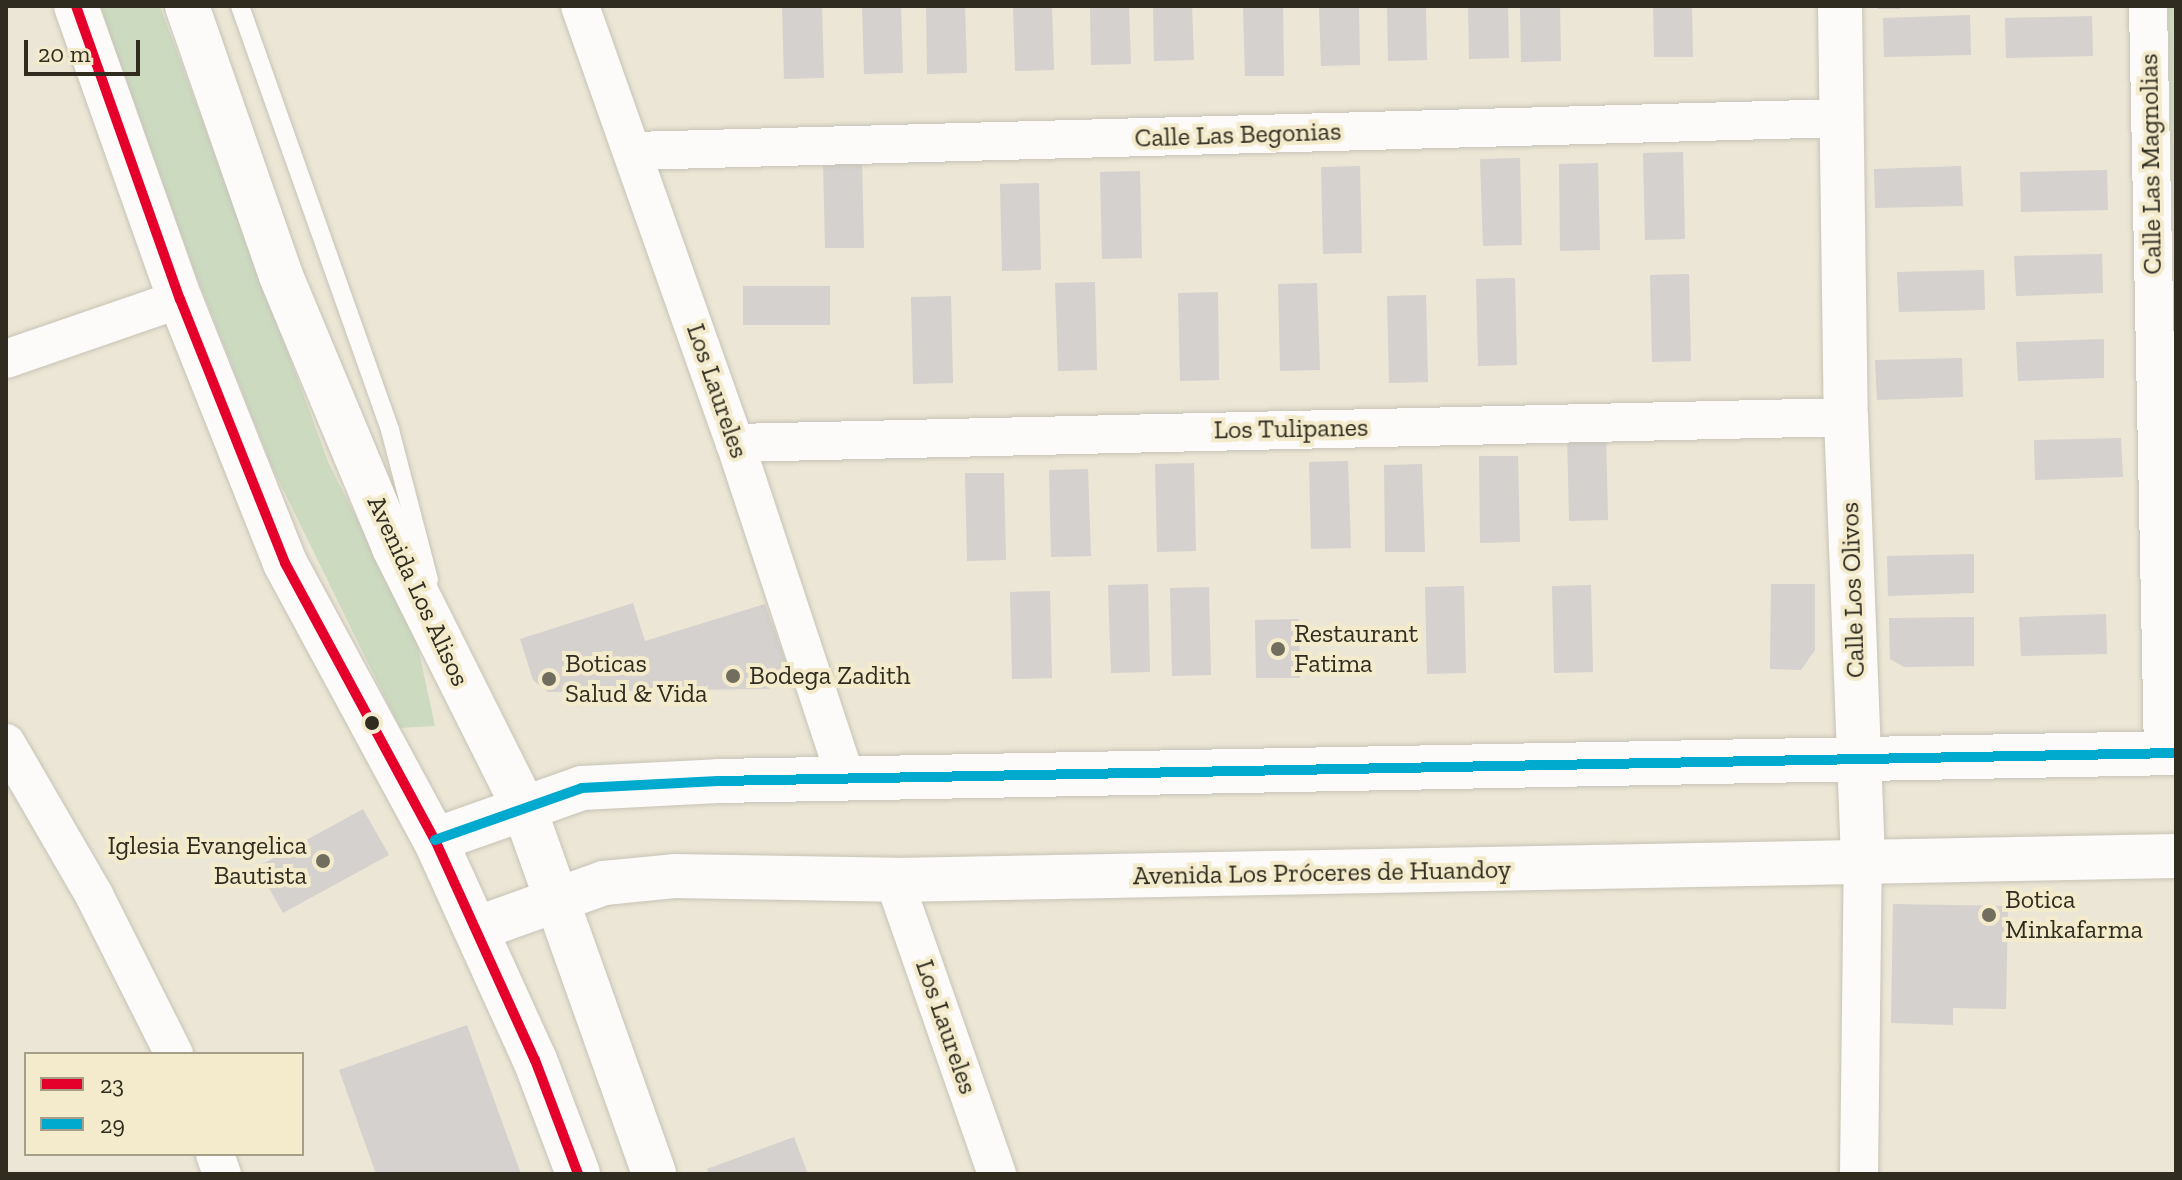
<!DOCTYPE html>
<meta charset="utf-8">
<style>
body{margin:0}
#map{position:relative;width:2182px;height:1180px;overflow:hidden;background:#ebe6d5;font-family:"Zilla Slab",serif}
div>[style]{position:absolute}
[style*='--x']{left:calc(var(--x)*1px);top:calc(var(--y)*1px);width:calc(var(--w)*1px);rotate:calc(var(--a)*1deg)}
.green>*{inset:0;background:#ccdac0}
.building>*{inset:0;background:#d4d1ce}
.roads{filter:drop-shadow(0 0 2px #c7c3b6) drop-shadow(0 0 2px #c7c3b6)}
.service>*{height:18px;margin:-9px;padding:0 9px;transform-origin:9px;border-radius:9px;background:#fcfbf9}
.minor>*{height:38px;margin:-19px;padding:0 19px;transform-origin:19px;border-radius:19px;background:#fcfbf9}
.tertiary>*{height:44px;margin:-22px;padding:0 22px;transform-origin:22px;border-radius:22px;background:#fcfbf9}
.secondary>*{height:44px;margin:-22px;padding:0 22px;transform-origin:22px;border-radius:22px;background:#fcfbf9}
.bus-1>*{height:10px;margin:-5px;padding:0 5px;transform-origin:5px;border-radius:5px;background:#e4002b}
.bus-2>*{height:10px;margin:-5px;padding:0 5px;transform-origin:5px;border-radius:5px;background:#00a9ce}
.dots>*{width:22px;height:22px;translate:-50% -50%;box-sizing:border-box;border:4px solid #f4ebcc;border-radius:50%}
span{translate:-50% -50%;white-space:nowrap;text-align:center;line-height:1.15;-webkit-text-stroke:8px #f4ebcc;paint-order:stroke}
.street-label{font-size:26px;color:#302c20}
.poi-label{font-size:26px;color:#302c20}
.left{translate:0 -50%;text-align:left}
.right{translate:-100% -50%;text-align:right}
.frame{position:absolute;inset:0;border:8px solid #302c20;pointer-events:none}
.legend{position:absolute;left:24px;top:1052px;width:280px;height:104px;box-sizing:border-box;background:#f4ebcc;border:2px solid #a69f87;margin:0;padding:10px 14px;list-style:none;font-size:24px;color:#302c20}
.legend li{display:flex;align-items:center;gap:16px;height:40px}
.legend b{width:40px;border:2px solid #a69f87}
.scale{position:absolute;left:24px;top:40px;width:116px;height:36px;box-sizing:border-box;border:4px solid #302c20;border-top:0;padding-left:10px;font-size:24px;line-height:28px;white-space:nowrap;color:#302c20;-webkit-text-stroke:6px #f4ebcc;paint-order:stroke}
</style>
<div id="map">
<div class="green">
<div style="clip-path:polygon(100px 6px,160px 6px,329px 464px,415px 633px,435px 726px,400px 728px,272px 467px,192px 265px)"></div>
<div style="clip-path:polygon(2168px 6px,2176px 6px,2176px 391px)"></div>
</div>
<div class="building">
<div style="clip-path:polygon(782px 6px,822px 6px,824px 78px,784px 79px)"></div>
<div style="clip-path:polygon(862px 6px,901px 6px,903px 73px,864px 74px)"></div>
<div style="clip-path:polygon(926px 6px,965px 6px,967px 73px,927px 74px)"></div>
<div style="clip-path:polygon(1013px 6px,1052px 6px,1054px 70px,1015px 71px)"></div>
<div style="clip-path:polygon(1090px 6px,1129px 6px,1131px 64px,1091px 65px)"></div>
<div style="clip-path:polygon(1153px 6px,1192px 6px,1194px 60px,1154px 61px)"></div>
<div style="clip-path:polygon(1243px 6px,1283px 6px,1284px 76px,1245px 76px)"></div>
<div style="clip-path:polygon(1319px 6px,1359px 6px,1360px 65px,1321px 66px)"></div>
<div style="clip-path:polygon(1387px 6px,1426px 6px,1427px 60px,1388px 61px)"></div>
<div style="clip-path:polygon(1468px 6px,1508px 6px,1509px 58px,1469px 59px)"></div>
<div style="clip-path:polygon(1520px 6px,1560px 6px,1561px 61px,1521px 62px)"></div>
<div style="clip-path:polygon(1653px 6px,1692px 6px,1693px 57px,1654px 57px)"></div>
<div style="clip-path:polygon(1878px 6px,1900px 6px,1900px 9px,1878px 9px)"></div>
<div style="clip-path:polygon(1970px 15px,1971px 55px,1884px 57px,1883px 18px)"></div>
<div style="clip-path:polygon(2092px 16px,2093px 56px,2006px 58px,2005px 18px)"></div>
<div style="clip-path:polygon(1683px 152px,1685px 239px,1645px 240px,1643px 153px)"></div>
<div style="clip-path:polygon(1520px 158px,1522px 245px,1483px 246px,1480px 159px)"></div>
<div style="clip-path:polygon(862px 160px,864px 248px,825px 248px,823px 161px)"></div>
<div style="clip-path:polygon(1598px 163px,1600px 250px,1560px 251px,1559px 164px)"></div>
<div style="clip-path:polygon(1360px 166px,1362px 253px,1323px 254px,1321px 167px)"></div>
<div style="clip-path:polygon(1961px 166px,1963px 206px,1875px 208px,1874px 169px)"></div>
<div style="clip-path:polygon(2107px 170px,2108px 210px,2021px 212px,2020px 172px)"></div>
<div style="clip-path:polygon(1140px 171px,1142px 258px,1102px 259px,1100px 172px)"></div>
<div style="clip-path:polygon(1039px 183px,1041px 270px,1002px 271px,1000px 184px)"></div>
<div style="clip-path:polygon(2102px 254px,2103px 293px,2016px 296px,2014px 256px)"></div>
<div style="clip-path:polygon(1984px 270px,1985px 310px,1899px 312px,1897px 272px)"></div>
<div style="clip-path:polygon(1689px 274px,1691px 361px,1652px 362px,1650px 275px)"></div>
<div style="clip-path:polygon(1515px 278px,1517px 365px,1478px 366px,1476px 279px)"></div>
<div style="clip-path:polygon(1095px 282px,1097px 370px,1058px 371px,1055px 283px)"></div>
<div style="clip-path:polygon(1317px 283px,1320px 370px,1280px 371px,1278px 284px)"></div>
<div style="clip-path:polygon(743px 286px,830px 286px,830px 325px,743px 325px)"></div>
<div style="clip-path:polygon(1218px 292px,1219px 380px,1180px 381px,1178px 293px)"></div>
<div style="clip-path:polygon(1426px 295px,1428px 382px,1389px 383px,1387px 296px)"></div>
<div style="clip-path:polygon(951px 296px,953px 383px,913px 384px,911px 297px)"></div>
<div style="clip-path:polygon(2104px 339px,2104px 378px,2018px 381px,2016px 342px)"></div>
<div style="clip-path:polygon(1962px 358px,1963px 397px,1877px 400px,1875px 360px)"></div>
<div style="clip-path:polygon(1606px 432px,1608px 520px,1569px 521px,1567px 433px)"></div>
<div style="clip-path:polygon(2121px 438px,2123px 477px,2035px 480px,2034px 440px)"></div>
<div style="clip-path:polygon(1479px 456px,1518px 456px,1520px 542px,1480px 543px)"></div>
<div style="clip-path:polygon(1348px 461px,1351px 548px,1311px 549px,1309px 462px)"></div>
<div style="clip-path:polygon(1194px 463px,1196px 551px,1157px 552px,1155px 464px)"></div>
<div style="clip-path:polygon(1422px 464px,1425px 552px,1385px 552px,1384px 465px)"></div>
<div style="clip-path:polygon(1088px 469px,1091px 556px,1051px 557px,1049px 470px)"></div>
<div style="clip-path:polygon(965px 473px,1004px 473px,1006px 560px,967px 561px)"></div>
<div style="clip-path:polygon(1974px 554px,1974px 593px,1888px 596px,1887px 556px)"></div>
<div style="clip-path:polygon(1148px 584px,1150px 672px,1111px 673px,1108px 585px)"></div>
<div style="clip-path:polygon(1771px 584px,1815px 584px,1815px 650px,1801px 670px,1770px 669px)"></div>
<div style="clip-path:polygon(1591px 585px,1593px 672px,1554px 673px,1552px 586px)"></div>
<div style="clip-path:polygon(1464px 586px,1466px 673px,1427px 674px,1425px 587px)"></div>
<div style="clip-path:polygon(1209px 587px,1211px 675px,1172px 676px,1170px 588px)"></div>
<div style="clip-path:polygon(1050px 591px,1052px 678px,1012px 679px,1010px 592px)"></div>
<div style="clip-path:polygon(633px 603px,645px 641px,765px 604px,787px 665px,769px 689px,548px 692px,533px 680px,520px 639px)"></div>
<div style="clip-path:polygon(2106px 614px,2107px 654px,2021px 656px,2019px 617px)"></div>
<div style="clip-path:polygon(1974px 617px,1974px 666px,1904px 667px,1890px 659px,1889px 618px)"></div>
<div style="clip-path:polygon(1299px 619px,1300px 678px,1256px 678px,1255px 620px)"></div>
<div style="clip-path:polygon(363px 809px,389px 855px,283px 913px,257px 867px)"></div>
<div style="clip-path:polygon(1893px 904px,2008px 906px,2006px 1009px,1953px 1008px,1953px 1025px,1891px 1023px)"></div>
<div style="clip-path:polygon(467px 1025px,521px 1174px,376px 1174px,339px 1070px)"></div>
<div style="clip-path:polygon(794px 1137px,808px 1174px,709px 1174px,707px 1169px)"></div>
</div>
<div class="roads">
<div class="service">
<div style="--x:240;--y:6;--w:450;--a:70.5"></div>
<div style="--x:390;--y:430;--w:155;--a:75.4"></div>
</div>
<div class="minor">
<div style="--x:580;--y:6;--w:464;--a:70.5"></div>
<div style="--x:735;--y:443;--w:353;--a:71.7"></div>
<div style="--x:2148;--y:6;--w:747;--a:88.85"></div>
<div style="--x:633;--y:151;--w:1210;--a:-1.56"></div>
<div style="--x:6;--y:359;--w:184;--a:-19"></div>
<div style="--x:735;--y:443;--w:1111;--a:-1.34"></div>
<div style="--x:6;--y:743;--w:176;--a:59.9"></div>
<div style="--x:94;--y:895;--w:178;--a:63.3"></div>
<div style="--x:894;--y:880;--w:312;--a:70.7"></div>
<div style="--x:215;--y:1154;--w:21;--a:71"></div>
<div style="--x:1859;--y:1174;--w:310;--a:-89.3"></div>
</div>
<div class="tertiary">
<div style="--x:1840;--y:6;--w:411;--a:89.2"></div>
<div style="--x:1846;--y:417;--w:447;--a:87.8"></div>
</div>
<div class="secondary">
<div style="--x:76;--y:6;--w:311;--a:70.5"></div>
<div style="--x:180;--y:299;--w:284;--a:68.3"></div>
<div style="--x:285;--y:563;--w:315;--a:61.6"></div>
<div style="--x:435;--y:840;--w:242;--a:65.6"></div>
<div style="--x:535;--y:1060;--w:122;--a:69.3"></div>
<div style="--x:187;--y:6;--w:286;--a:70.8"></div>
<div style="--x:281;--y:276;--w:295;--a:67.4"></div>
<div style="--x:394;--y:548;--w:291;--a:63.4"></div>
<div style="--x:524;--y:808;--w:388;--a:70.4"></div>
<div style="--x:435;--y:840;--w:156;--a:-19.5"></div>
<div style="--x:582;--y:788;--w:136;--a:-2.9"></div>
<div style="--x:718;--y:781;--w:1458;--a:-1.1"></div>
<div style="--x:476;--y:929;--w:136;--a:-19.8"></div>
<div style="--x:604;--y:883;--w:70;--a:-5.7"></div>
<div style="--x:674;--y:876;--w:220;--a:1"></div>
<div style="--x:894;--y:880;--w:1282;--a:-1.07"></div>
</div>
</div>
<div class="bus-1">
<div style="--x:76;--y:6;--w:311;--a:70.5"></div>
<div style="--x:180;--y:299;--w:284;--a:68.3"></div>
<div style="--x:285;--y:563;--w:315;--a:61.6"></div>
<div style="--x:435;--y:840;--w:242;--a:65.6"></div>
<div style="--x:535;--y:1060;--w:122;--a:69.3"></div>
</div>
<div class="bus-2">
<div style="--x:435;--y:840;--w:156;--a:-19.5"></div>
<div style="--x:582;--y:788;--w:136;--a:-2.9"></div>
<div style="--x:718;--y:781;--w:1458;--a:-1.1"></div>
</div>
<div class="dots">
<div style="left:1278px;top:649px;background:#716d5f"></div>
<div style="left:733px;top:676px;background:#716d5f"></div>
<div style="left:549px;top:679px;background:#716d5f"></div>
<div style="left:372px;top:723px;background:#302c20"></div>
<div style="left:323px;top:861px;background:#716d5f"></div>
<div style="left:1989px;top:915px;background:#716d5f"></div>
</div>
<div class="street-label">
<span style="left:1238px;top:135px;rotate:-2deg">Calle Las Begonias</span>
<span style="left:2151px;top:164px;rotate:-91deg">Calle Las Magnolias</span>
<span style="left:717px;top:391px;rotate:71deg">Los Laureles</span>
<span style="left:1291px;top:429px;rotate:-1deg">Los Tulipanes</span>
<span style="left:1853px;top:590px;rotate:-92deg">Calle Los Olivos</span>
<span style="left:418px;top:591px;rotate:65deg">Avenida Los Alisos</span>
<span style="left:1322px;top:873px;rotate:-1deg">Avenida Los Próceres de Huandoy</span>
<span style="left:946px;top:1027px;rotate:71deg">Los Laureles</span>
</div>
<div class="poi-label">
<span class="left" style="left:1294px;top:649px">Restaurant<br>Fatima</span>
<span class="left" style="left:565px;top:679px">Boticas<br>Salud &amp; Vida</span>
<span class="left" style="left:749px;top:676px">Bodega Zadith</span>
<span class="right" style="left:307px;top:861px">Iglesia Evangelica<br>Bautista</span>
<span class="left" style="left:2005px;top:915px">Botica<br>Minkafarma</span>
</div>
<div class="frame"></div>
<ul class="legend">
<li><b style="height:10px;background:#e4002b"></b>23</li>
<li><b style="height:10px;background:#00a9ce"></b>29</li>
</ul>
<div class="scale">20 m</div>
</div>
